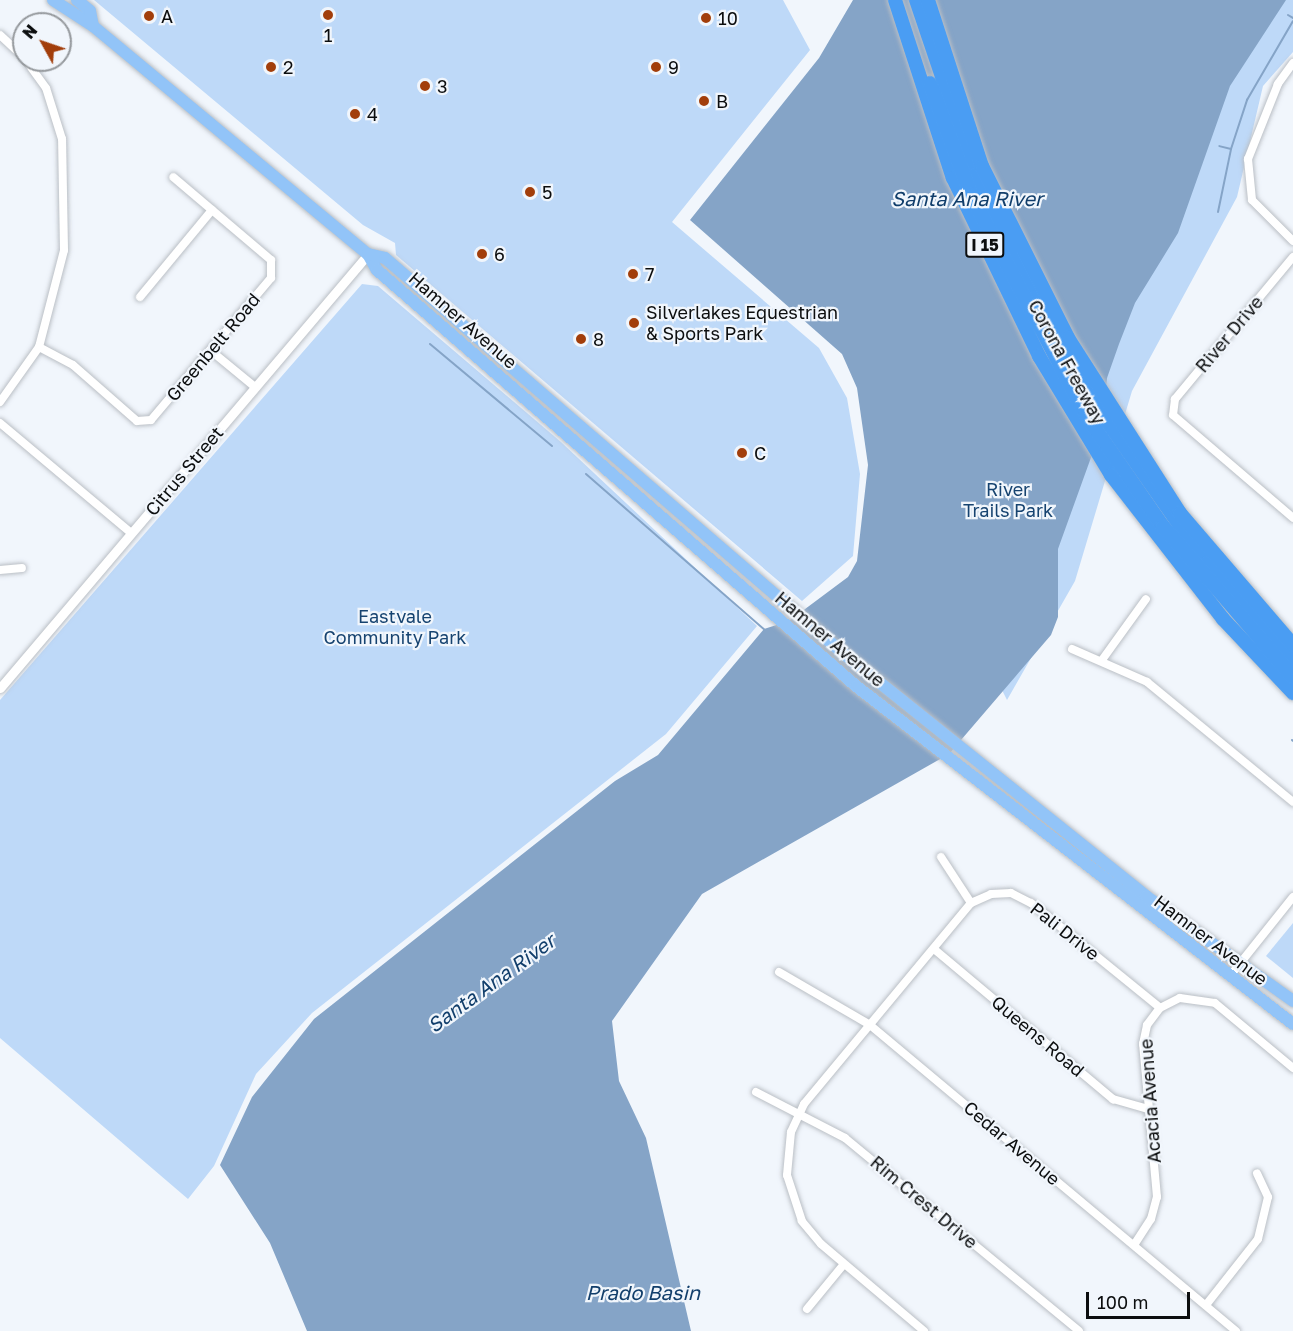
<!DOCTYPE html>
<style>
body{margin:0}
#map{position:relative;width:1293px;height:1331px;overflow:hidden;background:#f1f6fc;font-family:"Golos Text",sans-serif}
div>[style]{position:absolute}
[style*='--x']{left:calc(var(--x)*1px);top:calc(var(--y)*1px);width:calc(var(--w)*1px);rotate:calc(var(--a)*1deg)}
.green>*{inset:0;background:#bed9f8}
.water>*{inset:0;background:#85a4c7}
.stream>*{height:2px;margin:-1px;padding:0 1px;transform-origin:1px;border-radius:1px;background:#85a4c7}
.roads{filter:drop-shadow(0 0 2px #babfc5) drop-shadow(0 0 2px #babfc5)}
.minor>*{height:8px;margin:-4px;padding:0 4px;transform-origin:4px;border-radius:4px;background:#fff}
.tertiary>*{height:9px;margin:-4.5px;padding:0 4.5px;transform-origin:4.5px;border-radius:4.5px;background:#fff}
.primary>*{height:12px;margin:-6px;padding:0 6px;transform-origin:6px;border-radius:6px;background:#92c4f8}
.motorway>*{height:14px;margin:-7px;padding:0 7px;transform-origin:7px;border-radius:7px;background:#4a9df3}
.dots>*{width:16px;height:16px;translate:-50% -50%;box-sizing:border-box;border:3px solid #f1f6fc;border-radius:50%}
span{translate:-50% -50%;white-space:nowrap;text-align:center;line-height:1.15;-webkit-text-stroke:4.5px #f1f6fc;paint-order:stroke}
.shield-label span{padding:2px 4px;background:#f1f6fc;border:2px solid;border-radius:4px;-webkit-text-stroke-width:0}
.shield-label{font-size:16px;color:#0c0e0f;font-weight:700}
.poi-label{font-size:18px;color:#0c0e0f}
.left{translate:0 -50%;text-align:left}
.street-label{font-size:18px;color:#0c0e0f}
.park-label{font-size:18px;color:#164370}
.water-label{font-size:20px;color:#113e6b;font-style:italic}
.north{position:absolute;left:12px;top:12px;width:60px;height:60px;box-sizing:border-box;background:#f1f6fc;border:2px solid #95999d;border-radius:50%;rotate:310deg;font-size:16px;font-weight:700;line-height:24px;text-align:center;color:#0c0e0f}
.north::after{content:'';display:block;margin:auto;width:21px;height:27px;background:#a23e0b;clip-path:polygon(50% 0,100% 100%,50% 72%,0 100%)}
.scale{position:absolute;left:1086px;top:1292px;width:104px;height:27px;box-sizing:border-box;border:3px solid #0c0e0f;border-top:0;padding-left:8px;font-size:18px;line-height:21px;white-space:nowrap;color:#0c0e0f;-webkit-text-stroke:4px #f1f6fc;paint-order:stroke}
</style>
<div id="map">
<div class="green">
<div style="clip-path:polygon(94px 0,783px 0,810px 50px,672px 222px,819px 348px,847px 398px,860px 474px,853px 556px,802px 601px,396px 255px,395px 243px,363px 225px)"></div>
<div style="clip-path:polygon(1253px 0,1293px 0,1293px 52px,1263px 86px,1237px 197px,1132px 391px,1075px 581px,1007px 700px,910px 506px)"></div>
<div style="clip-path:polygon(362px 284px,378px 286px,561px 442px,757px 626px,666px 734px,312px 1013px,256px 1074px,214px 1166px,188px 1199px,0 1038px,0 700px)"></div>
<div style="clip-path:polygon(1293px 923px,1293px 978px,1266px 956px)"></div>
</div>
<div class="water">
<div style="clip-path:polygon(853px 0,1286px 0,1230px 86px,1178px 233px,1135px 303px,1119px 344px,1107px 378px,1102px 427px,1058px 549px,1058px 617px,1051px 635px,949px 754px,702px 894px,612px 1021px,619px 1081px,646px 1138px,691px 1331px,307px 1331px,270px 1243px,220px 1165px,252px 1097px,314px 1019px,615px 781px,658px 755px,764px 629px,789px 621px,848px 577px,857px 561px,868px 465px,857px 388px,842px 354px,690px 220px,819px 58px)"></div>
</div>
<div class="stream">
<div style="--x:1288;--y:15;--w:6;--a:31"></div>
<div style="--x:1231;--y:149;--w:52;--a:-71.9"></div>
<div style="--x:1247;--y:100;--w:91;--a:-59.8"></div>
<div style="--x:1218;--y:212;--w:64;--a:-78.3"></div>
<div style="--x:1231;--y:149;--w:12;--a:-166"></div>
<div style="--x:430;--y:344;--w:159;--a:39.9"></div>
<div style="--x:586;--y:474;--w:237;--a:41.1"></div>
<div style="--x:1292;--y:740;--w:1;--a:45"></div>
</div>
<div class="roads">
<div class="minor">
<div style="--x:0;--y:35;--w:33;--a:43"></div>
<div style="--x:1293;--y:63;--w:26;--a:126"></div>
<div style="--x:1278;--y:84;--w:81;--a:111.8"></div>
<div style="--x:1248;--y:159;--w:41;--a:84.4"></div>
<div style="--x:1252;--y:200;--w:58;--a:45"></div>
<div style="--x:1293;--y:257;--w:185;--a:129.7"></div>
<div style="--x:1175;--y:399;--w:16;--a:97"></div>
<div style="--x:1173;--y:415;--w:158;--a:40.6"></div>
<div style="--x:140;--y:297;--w:113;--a:-50.4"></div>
<div style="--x:39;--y:347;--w:38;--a:28"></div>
<div style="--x:73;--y:365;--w:85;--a:41.2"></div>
<div style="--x:137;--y:421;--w:14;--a:-4"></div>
<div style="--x:151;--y:420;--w:186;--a:-49.8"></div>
<div style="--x:271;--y:278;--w:18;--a:-90"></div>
<div style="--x:271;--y:260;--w:128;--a:-139.7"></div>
<div style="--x:210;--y:350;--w:58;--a:39.4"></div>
<div style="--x:0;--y:402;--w:67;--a:-54.7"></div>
<div style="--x:39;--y:347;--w:100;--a:-75.5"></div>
<div style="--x:64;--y:250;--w:111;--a:-91"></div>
<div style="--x:62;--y:139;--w:53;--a:-107.4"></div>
<div style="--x:46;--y:88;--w:34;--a:-126"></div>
<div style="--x:0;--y:423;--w:171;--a:40"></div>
<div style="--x:0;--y:570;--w:22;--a:-5"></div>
<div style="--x:1072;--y:649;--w:82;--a:23.7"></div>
<div style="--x:1147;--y:682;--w:189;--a:39.4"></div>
<div style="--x:1102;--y:660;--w:75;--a:-54.2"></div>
<div style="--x:941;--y:857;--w:55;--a:56.9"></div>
<div style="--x:934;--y:949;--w:234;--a:40"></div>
<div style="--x:1113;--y:1099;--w:37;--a:16"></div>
<div style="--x:779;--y:972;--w:105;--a:30.2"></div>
<div style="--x:870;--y:1025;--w:477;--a:39.9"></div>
<div style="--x:1230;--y:976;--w:101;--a:-51.4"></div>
<div style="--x:756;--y:1092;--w:100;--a:27.3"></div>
<div style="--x:845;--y:1138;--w:303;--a:39.5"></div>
<div style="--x:1134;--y:1245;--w:31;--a:-57"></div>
<div style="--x:1151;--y:1219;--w:23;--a:-75"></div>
<div style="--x:1157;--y:1197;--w:154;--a:-95.2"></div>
<div style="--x:1143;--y:1044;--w:19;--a:-78"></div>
<div style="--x:1147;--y:1025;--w:21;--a:-53"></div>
<div style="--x:1160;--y:1008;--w:22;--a:-27"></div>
<div style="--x:1180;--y:998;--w:35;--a:8"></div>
<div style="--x:1215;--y:1003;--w:102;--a:39.8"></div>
<div style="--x:1206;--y:1305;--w:84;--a:-51.8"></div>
<div style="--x:1258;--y:1239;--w:43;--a:-76.6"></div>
<div style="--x:1268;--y:1197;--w:26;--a:-115"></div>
<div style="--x:807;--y:1309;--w:58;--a:-50.6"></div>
<div style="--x:924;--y:1331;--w:135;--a:-139.8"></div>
<div style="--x:821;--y:1244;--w:30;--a:-130"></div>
<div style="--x:802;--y:1221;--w:48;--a:-108.1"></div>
<div style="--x:787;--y:1175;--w:43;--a:-84.7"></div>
<div style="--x:791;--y:1132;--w:31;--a:-65"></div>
<div style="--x:804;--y:1104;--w:261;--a:-50.3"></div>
<div style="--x:971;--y:903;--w:22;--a:-24"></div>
<div style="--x:991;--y:894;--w:20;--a:-3"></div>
<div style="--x:1011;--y:893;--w:22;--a:27"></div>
<div style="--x:1031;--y:903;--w:166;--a:39.1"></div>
</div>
<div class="tertiary">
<div style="--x:0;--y:688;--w:569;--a:-49.7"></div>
</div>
<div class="primary">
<div style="--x:53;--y:0;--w:48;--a:33"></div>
<div style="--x:93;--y:26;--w:357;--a:39.7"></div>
<div style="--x:368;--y:254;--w:18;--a:61"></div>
<div style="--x:377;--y:270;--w:634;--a:40.97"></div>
<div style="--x:856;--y:686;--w:552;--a:37.72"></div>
<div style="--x:77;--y:0;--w:17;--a:40"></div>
<div style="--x:90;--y:11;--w:15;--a:79"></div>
<div style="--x:368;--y:254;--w:17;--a:13"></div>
<div style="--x:385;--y:258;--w:606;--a:40.79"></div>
<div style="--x:844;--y:654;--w:387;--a:38.7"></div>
<div style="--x:1146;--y:896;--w:181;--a:35.5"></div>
</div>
<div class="motorway">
<div style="--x:895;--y:0;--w:187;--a:72"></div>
<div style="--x:953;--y:178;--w:198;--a:64.2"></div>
<div style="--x:1039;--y:356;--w:139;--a:58.8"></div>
<div style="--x:1111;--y:475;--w:182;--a:52.1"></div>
<div style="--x:1223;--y:619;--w:102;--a:46.6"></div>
<div style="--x:916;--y:0;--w:184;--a:71.3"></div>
<div style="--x:975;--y:174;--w:137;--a:64.9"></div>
<div style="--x:1033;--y:298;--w:113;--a:60.3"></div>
<div style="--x:1089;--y:396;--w:204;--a:55"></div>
<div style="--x:1206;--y:563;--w:130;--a:48.1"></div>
<div style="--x:928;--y:0;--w:175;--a:72"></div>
<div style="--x:982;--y:166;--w:192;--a:63.4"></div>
<div style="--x:1068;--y:338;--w:208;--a:57.4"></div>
<div style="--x:1180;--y:513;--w:174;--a:49.4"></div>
<div style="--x:930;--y:83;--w:119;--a:69.9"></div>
<div style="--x:971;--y:195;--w:248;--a:62.4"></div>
<div style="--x:1086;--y:415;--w:135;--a:55.3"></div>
<div style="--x:1163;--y:526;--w:199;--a:49.3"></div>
</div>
</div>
<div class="dots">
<div style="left:328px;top:15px;background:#a23e0b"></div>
<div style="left:149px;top:16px;background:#a23e0b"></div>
<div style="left:706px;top:18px;background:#a23e0b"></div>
<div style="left:271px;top:67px;background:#a23e0b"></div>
<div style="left:656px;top:67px;background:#a23e0b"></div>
<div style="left:425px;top:86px;background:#a23e0b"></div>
<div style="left:704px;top:101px;background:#a23e0b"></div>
<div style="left:355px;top:114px;background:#a23e0b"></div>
<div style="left:530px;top:192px;background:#a23e0b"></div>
<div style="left:482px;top:254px;background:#a23e0b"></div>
<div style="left:633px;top:274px;background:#a23e0b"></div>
<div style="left:634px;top:323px;background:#a23e0b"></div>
<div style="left:581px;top:339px;background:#a23e0b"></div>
<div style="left:742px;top:453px;background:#a23e0b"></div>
</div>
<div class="shield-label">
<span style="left:985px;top:245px">I 15</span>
</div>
<div class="poi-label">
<span class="left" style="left:161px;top:16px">A</span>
<span class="left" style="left:718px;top:18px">10</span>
<span style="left:328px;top:35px">1</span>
<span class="left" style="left:283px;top:67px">2</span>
<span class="left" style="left:668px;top:67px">9</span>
<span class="left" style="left:437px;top:86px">3</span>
<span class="left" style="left:716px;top:101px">B</span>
<span class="left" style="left:367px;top:114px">4</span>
<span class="left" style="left:542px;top:192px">5</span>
<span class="left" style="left:494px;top:254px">6</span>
<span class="left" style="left:645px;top:274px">7</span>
<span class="left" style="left:646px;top:323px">Silverlakes Equestrian<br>&amp; Sports Park</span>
<span class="left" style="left:593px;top:339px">8</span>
<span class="left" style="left:754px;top:453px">C</span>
</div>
<div class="street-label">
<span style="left:463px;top:320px;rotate:41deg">Hamner Avenue</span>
<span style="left:1229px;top:334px;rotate:-50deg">River Drive</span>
<span style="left:213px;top:347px;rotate:-50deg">Greenbelt Road</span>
<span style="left:1067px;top:362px;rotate:61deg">Corona Freeway</span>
<span style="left:184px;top:471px;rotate:-50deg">Citrus Street</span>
<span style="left:830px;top:639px;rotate:40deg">Hamner Avenue</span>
<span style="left:1065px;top:931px;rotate:38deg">Pali Drive</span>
<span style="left:1211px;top:940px;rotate:37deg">Hamner Avenue</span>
<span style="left:1038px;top:1036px;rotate:40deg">Queens Road</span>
<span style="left:1150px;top:1101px;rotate:-94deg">Acacia Avenue</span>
<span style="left:1012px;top:1143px;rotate:40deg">Cedar Avenue</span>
<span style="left:924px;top:1202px;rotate:40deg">Rim Crest Drive</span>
</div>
<div class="park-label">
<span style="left:1008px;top:500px">River<br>Trails Park</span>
<span style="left:395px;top:627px">Eastvale<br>Community Park</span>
</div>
<div class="water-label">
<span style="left:967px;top:198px">Santa Ana River</span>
<span style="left:491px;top:983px;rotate:-36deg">Santa Ana River</span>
<span style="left:643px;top:1292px">Prado Basin</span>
</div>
<div class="north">N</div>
<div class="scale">100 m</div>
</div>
